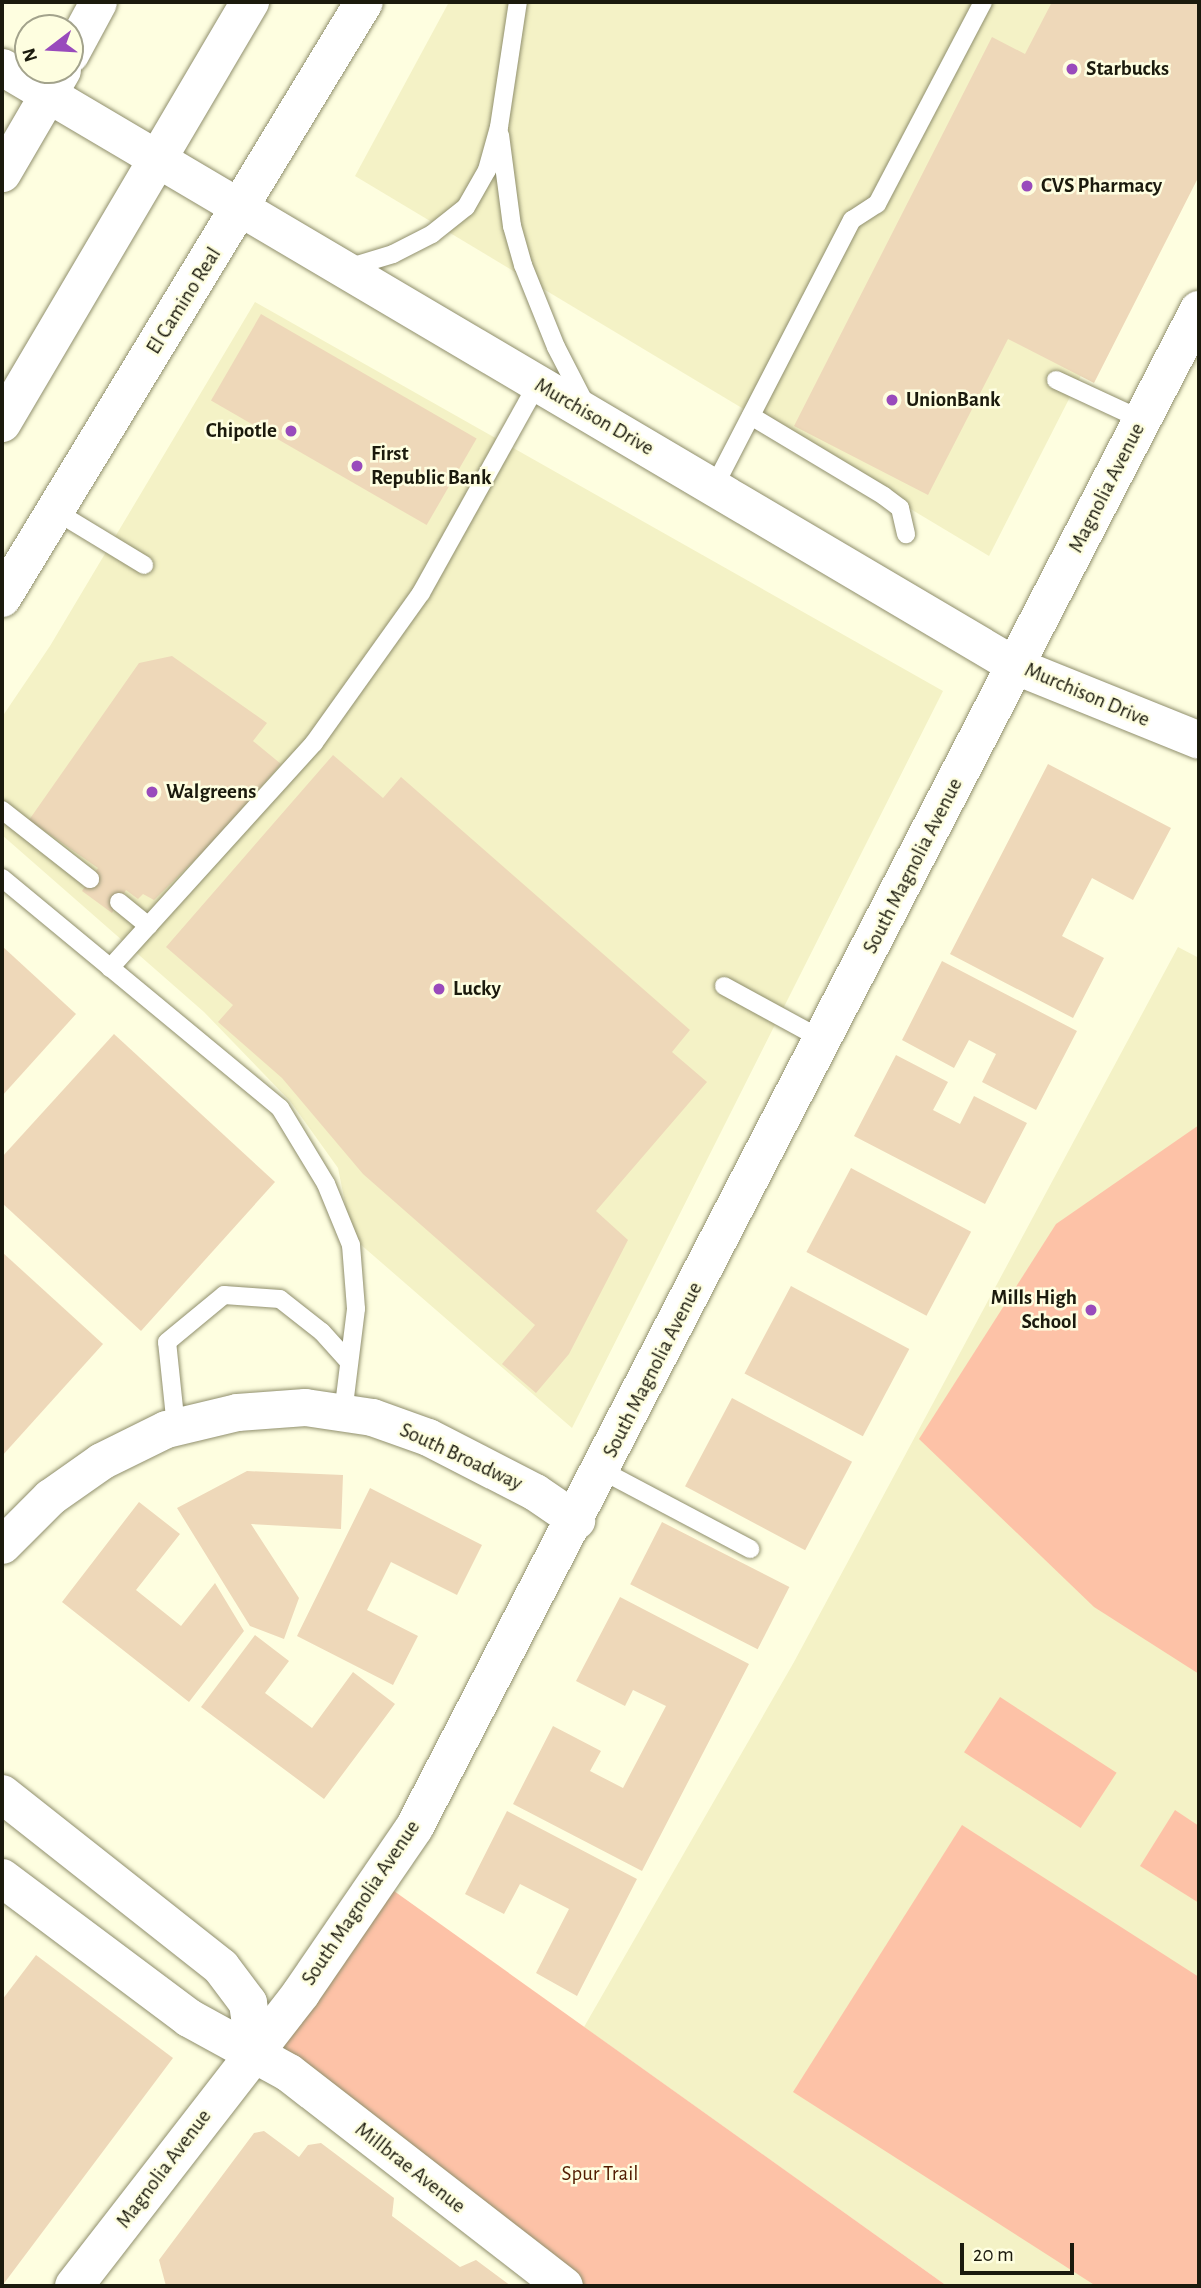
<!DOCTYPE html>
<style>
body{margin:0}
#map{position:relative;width:1201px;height:2288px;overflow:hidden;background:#fefee0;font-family:"Alegreya Sans",sans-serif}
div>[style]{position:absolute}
.built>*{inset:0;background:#f4f2c6}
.green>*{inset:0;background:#fdc2a7;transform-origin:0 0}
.building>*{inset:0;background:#eed8b9;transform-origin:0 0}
.roads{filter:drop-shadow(0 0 2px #908f6d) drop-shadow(0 0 2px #908f6d)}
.lane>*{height:18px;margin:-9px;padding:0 9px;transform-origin:9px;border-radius:9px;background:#fff}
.street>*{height:37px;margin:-18.5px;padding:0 18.5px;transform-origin:18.5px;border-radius:18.5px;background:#fff}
.secondary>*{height:38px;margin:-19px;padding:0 19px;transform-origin:19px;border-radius:19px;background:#fff}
.primary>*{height:38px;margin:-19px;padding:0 19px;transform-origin:19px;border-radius:19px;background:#fff}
.dots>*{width:19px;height:19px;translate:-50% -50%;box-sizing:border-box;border:4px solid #fefee0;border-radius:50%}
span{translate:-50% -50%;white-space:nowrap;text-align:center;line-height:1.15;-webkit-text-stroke:5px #fefee0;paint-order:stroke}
.poi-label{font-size:21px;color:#1b1a0d;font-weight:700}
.left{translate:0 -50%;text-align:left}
.right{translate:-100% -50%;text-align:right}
.street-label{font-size:21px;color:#1b1a0d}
.park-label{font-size:21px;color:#521c00}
.frame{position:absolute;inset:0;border:4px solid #1b1a0d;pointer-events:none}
.north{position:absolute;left:14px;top:14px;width:70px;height:70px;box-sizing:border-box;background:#fefee0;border:2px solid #a3a38c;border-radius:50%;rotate:253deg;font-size:19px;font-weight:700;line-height:28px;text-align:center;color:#1b1a0d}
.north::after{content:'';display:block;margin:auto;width:24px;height:32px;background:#994bbc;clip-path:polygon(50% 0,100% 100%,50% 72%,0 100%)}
.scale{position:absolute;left:960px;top:2243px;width:114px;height:32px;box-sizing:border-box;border:4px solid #1b1a0d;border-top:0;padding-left:9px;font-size:21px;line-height:24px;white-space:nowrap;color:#1b1a0d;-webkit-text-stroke:5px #fefee0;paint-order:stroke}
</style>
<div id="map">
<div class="built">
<div style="clip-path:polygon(449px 2px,1199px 2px,1199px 144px,989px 556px,355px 176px)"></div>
<div style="clip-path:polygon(255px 302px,943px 691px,572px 1428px,352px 1237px,338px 1168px,290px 1101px,204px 1012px,2px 835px,2px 717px,50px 646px)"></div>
<div style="clip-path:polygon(1178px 947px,1199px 958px,1199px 2286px,947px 2286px,584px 2027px,794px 1662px)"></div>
</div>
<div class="green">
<div style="clip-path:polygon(1199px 1125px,1199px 1674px,1094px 1607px,919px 1439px,1056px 1224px)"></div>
<div style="left:1000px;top:1697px;width:139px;height:66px;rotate:33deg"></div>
<div style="clip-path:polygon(1175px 1810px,1199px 1826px,1199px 1903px,1140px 1866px)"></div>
<div style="clip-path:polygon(962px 1825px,1199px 1977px,1199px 2286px,1096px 2286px,793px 2092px)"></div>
<div style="clip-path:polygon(380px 1881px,947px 2286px,565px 2286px,255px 2052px)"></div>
</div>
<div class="building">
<div style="clip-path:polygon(1052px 2px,1199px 2px,1199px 176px,1094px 383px,1008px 339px,928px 495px,794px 426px,992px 37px,1025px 54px)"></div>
<div style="left:261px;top:314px;width:249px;height:100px;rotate:30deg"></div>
<div style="clip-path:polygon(172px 656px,267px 723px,253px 741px,281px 764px,213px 842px,154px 900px,143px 894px,138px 899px,126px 890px,112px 913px,82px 891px,98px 868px,29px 820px,139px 663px)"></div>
<div style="clip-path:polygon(333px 755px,383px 798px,401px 777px,690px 1030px,672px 1052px,707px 1082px,596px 1211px,628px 1240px,569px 1354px,536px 1393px,502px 1364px,535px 1325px,363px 1174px,282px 1078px,218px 1022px,233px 1005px,166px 947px)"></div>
<div style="clip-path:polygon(1048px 764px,1171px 828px,1133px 900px,1092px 878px,1062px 936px,1104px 958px,1073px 1018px,950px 954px)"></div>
<div style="clip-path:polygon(2px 946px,76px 1014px,2px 1096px)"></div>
<div style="clip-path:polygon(942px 961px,1077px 1031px,1036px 1110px,982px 1082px,996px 1054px,969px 1040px,954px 1068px,902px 1040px)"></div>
<div style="clip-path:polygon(114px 1034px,275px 1182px,141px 1331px,2px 1203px,2px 1157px)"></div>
<div style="clip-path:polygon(896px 1055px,948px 1082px,933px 1110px,960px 1124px,974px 1096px,1027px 1123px,985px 1204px,854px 1136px)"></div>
<div style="left:851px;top:1168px;width:136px;height:95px;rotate:28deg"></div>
<div style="clip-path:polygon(2px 1252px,103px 1344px,2px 1456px)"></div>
<div style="left:791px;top:1286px;width:134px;height:99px;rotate:28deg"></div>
<div style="left:732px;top:1398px;width:136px;height:100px;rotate:28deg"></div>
<div style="clip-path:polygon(247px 1471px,343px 1475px,341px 1529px,251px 1524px,299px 1598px,284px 1639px,250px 1626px,177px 1508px)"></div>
<div style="clip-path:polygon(370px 1488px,482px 1545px,457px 1595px,391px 1562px,367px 1610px,418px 1636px,393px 1685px,297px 1636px)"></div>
<div style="clip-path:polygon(139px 1502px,180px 1534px,136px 1590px,181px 1626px,215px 1583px,244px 1631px,189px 1702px,62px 1602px)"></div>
<div style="left:662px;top:1522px;width:143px;height:70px;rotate:27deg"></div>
<div style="clip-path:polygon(620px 1597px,749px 1664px,642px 1871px,513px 1804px,553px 1726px,601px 1751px,590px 1771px,623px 1788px,666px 1706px,633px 1690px,625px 1706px,576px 1681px)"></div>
<div style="clip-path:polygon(255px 1635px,289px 1661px,265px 1693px,312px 1728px,353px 1672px,395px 1704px,324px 1799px,201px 1707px)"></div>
<div style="clip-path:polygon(507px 1811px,637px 1879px,577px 1996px,536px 1973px,569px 1909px,520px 1884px,504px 1914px,465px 1894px)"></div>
<div style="clip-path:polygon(36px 1955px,173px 2058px,2px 2286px,2px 2000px)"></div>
<div style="clip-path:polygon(264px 2131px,299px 2157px,308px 2145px,321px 2143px,394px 2198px,392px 2216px,460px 2267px,476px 2260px,511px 2286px,166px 2286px,159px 2260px,254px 2133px)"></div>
</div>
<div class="roads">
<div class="lane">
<div style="left:500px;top:135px;width:92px;rotate:82.5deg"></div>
<div style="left:512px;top:226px;width:41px;rotate:74.2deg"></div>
<div style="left:523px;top:265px;width:88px;rotate:68.1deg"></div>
<div style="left:556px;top:347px;width:65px;rotate:62.7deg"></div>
<div style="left:347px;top:268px;width:48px;rotate:-16.9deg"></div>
<div style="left:393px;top:254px;width:44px;rotate:-27.1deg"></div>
<div style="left:432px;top:234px;width:43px;rotate:-38.5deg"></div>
<div style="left:466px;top:207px;width:43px;rotate:-60.4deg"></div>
<div style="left:487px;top:170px;width:45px;rotate:-74.4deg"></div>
<div style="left:499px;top:127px;width:126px;rotate:-81.4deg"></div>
<div style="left:1056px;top:380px;width:95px;rotate:24.9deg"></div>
<div style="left:751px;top:416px;width:155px;rotate:31deg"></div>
<div style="left:884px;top:496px;width:20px;rotate:37deg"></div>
<div style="left:900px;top:508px;width:27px;rotate:77deg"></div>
<div style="left:714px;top:487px;width:301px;rotate:-62.7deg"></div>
<div style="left:852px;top:220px;width:30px;rotate:-33deg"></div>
<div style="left:877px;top:204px;width:228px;rotate:-62.3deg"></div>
<div style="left:57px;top:512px;width:102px;rotate:31.3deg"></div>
<div style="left:2px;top:810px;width:112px;rotate:38.1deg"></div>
<div style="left:2px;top:878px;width:361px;rotate:39.6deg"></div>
<div style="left:280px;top:1108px;width:89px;rotate:58.8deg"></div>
<div style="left:326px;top:1184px;width:66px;rotate:67.7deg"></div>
<div style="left:351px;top:1245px;width:64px;rotate:85.5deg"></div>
<div style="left:356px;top:1309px;width:105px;rotate:97.1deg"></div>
<div style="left:119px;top:902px;width:38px;rotate:39deg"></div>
<div style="left:110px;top:968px;width:304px;rotate:-47.8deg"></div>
<div style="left:314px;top:743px;width:184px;rotate:-54.5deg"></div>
<div style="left:421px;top:593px;width:240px;rotate:-60.9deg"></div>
<div style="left:724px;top:986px;width:113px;rotate:28.6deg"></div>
<div style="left:176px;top:1427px;width:85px;rotate:-96deg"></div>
<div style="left:167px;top:1342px;width:74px;rotate:-39.5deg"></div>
<div style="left:224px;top:1295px;width:56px;rotate:4.1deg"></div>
<div style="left:280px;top:1299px;width:53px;rotate:38.2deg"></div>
<div style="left:322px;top:1332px;width:40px;rotate:48deg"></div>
<div style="left:601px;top:1470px;width:169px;rotate:27.9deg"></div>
</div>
<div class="street">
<div style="left:70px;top:54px;width:59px;rotate:-61.7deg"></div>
<div style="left:2px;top:67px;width:1178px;rotate:30.57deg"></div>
<div style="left:1016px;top:666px;width:197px;rotate:22deg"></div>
<div style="left:2px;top:173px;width:119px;rotate:-59.8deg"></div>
<div style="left:2px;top:1545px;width:68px;rotate:-45deg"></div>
<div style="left:50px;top:1497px;width:62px;rotate:-35.2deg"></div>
<div style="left:101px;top:1461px;width:72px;rotate:-26.2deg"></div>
<div style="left:166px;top:1429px;width:73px;rotate:-13.5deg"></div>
<div style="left:237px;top:1412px;width:68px;rotate:-4.2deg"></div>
<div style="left:305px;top:1407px;width:68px;rotate:8.5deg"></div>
<div style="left:372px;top:1417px;width:59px;rotate:19.7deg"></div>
<div style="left:428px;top:1437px;width:120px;rotate:27.2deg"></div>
<div style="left:535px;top:1492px;width:50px;rotate:34.3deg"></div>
</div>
<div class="secondary">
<div style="left:2px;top:1794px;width:279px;rotate:38.3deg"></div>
<div style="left:221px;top:1967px;width:45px;rotate:53.1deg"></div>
<div style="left:248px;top:2003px;width:49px;rotate:81.9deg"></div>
<div style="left:2px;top:1878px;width:234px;rotate:36.8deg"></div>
<div style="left:189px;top:2018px;width:114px;rotate:28.8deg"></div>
<div style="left:289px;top:2073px;width:348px;rotate:37.8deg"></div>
<div style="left:74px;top:2286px;width:371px;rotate:-52.2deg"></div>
<div style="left:301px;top:1993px;width:200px;rotate:-55.6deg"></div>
<div style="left:414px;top:1828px;width:1709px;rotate:-62.66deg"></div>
</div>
<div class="primary">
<div style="left:2px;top:423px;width:489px;rotate:-59.5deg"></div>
<div style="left:2px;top:598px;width:697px;rotate:-58.73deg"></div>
</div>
</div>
<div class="dots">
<div style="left:1072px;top:69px;background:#994bbc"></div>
<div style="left:1027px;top:186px;background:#994bbc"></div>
<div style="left:892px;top:400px;background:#994bbc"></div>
<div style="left:291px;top:431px;background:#994bbc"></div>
<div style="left:357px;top:466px;background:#994bbc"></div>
<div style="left:152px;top:792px;background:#994bbc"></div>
<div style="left:439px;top:989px;background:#994bbc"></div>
<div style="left:1091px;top:1310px;background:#994bbc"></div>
</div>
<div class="poi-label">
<span class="left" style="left:1086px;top:69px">Starbucks</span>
<span class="left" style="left:1041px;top:186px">CVS Pharmacy</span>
<span class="left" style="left:906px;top:400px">UnionBank</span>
<span class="right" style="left:277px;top:431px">Chipotle</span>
<span class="left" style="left:371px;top:466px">First<br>Republic Bank</span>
<span class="left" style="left:166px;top:792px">Walgreens</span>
<span class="left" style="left:453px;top:989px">Lucky</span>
<span class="right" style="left:1077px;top:1310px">Mills High<br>School</span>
</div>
<div class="street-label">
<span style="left:184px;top:301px;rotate:-58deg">El Camino Real</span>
<span style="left:594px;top:417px;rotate:30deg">Murchison Drive</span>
<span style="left:1107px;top:488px;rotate:-63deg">Magnolia Avenue</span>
<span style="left:1087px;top:695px;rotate:23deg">Murchison Drive</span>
<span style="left:913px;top:866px;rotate:-63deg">South Magnolia Avenue</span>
<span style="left:653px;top:1370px;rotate:-63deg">South Magnolia Avenue</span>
<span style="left:461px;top:1457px;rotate:25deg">South Broadway</span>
<span style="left:361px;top:1903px;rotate:-56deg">South Magnolia Avenue</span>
<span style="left:410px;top:2168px;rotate:38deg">Millbrae Avenue</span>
<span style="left:164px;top:2169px;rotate:-53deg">Magnolia Avenue</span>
</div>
<div class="park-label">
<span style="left:600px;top:2174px">Spur Trail</span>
</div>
<div class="frame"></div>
<div class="north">N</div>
<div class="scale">20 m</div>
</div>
